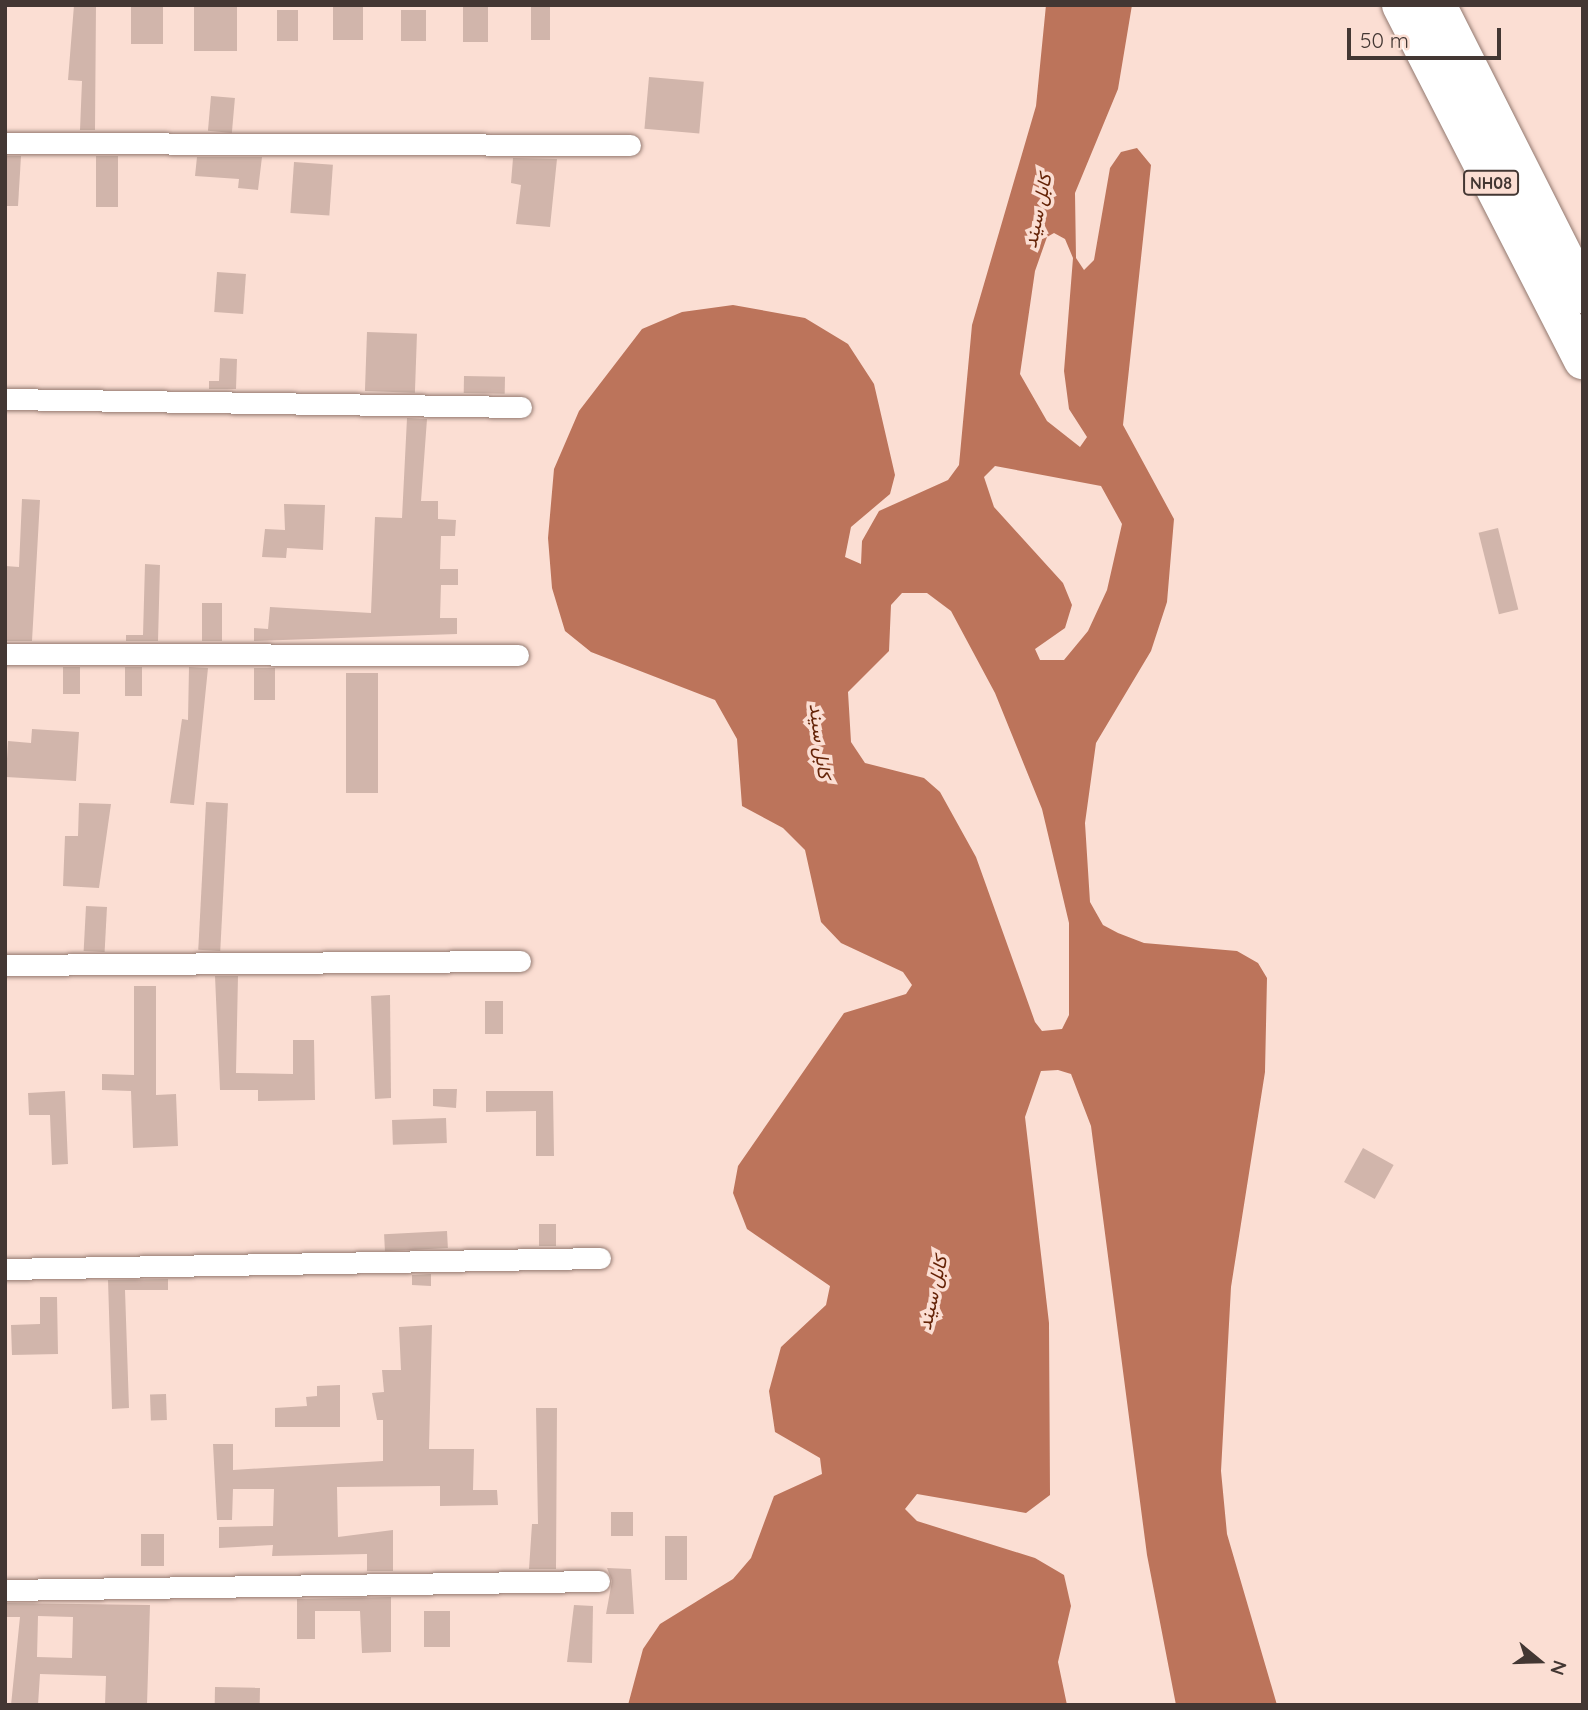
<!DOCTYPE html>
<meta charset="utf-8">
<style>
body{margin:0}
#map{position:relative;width:1588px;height:1710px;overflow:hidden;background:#fbded3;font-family:Quicksand,Vazirmatn,sans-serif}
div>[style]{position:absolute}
.water>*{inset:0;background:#bc745b}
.building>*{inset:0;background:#d1b5ab;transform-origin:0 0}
.roads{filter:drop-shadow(0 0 2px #937970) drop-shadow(0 0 2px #937970)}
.street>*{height:21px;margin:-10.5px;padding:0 10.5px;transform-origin:10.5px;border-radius:10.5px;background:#fff}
.highway>*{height:38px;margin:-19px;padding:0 19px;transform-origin:19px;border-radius:19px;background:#fff}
span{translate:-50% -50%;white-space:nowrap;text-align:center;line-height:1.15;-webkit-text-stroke:7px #fbded3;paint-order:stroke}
.shield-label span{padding:2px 5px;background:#fbded3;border:2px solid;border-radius:5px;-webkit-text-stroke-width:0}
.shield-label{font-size:16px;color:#433733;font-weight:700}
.water-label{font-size:19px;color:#652307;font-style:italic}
.frame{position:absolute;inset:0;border:7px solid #433733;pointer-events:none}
.north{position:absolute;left:1504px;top:1626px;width:70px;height:70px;-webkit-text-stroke:5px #fbded3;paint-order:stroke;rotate:109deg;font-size:19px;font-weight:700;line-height:28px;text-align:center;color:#433733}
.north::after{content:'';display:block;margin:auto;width:24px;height:32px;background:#433733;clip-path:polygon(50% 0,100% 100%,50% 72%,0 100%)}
.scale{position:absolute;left:1347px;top:28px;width:154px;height:32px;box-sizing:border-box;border:4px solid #433733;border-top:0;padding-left:9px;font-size:21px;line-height:24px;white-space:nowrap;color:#433733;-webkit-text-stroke:5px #fbded3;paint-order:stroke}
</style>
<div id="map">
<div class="water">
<div style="clip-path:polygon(evenodd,1046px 5px,1132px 5px,1118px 89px,1075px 193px,1076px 258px,1084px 270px,1094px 260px,1110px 168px,1121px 152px,1137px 148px,1151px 165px,1123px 425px,1174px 519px,1167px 602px,1151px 651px,1096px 743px,1085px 823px,1090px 902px,1103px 925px,1118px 933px,1144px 943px,1237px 951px,1258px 963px,1267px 978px,1265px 1072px,1231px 1287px,1221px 1471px,1227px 1534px,1277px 1705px,1176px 1705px,1147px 1555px,1091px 1126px,1071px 1074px,1058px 1070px,1041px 1071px,1025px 1117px,1049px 1323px,1050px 1495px,1026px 1513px,917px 1494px,905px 1509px,917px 1521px,1035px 1558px,1064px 1575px,1071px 1606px,1058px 1662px,1067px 1705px,628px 1705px,643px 1649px,660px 1624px,733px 1579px,751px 1558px,774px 1496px,822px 1474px,820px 1458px,775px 1432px,769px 1391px,781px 1347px,826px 1305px,830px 1286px,747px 1229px,733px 1193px,738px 1166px,844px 1013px,906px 994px,912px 985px,903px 972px,841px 943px,821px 922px,805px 850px,783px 828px,742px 806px,737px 739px,715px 700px,591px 652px,565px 631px,552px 588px,548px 538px,554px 469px,579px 411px,642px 329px,682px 312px,733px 305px,805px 318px,848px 344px,874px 384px,895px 475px,890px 494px,851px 527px,845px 557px,861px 564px,862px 541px,879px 511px,948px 480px,959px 465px,972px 325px,1036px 106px,1046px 5px,1054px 233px,1065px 239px,1073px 258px,1064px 371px,1069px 409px,1087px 437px,1080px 447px,1047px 421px,1020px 374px,1035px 271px,1047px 237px,1054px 233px,1046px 5px,995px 466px,1101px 486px,1122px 524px,1107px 590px,1088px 631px,1064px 660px,1040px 660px,1035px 649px,1065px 628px,1072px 605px,1063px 583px,994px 507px,984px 477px,995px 466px,1046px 5px,902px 593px,927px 593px,951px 611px,995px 693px,1042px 809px,1069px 923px,1069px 1015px,1062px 1029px,1042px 1031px,1035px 1022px,976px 857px,940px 792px,924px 778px,865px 763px,851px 742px,848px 692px,889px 651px,891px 605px,902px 593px)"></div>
</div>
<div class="building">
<div style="clip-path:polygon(74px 5px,96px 5px,95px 130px,80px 130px,82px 81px,68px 80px)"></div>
<div style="left:131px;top:5px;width:32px;height:39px"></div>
<div style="left:194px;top:5px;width:43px;height:46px"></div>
<div style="left:333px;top:5px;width:30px;height:35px"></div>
<div style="left:463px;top:5px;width:25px;height:37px"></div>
<div style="left:531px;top:5px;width:19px;height:35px"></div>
<div style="left:277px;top:10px;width:21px;height:31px"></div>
<div style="left:401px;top:10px;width:25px;height:31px"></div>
<div style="left:649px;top:77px;width:55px;height:52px;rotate:5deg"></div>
<div style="left:211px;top:96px;width:24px;height:35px;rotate:5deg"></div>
<div style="clip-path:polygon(5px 156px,21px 156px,18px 206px,5px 206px)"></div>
<div style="left:96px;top:156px;width:22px;height:51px"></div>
<div style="clip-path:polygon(197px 157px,262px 157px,258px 190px,238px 188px,239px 179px,195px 176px)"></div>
<div style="clip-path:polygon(513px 158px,557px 159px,550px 227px,516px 224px,521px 185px,511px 183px)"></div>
<div style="left:294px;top:162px;width:39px;height:51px;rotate:4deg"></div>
<div style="left:217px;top:272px;width:29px;height:40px;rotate:4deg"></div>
<div style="left:367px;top:332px;width:50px;height:59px;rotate:2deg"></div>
<div style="clip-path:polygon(220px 358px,237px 359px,236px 389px,209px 389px,209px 381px,219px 381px)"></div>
<div style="left:464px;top:376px;width:41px;height:17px;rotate:1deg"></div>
<div style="clip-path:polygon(407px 418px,427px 419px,421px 501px,438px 501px,438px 519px,456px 520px,455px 536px,441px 536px,440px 569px,458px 569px,458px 585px,441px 585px,440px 618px,457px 618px,457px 634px,254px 641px,254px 628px,268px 629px,270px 607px,371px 613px,375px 517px,402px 518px)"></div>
<div style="clip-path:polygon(22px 499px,40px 500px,32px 641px,5px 641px,5px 566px,19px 567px)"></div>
<div style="clip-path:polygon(284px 504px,325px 505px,323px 550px,287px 548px,286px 558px,262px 557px,265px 529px,285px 530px)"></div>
<div style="left:1498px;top:528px;width:84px;height:20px;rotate:76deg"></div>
<div style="clip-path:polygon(145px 564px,160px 565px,158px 641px,126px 641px,126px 635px,143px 635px)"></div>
<div style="left:202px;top:603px;width:20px;height:38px"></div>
<div style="left:63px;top:667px;width:17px;height:27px"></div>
<div style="left:125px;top:667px;width:17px;height:29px"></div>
<div style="clip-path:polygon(189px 667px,208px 668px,194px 805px,170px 803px,182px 719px,188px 720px)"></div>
<div style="left:254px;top:668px;width:21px;height:32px"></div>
<div style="left:346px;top:673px;width:32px;height:120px"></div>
<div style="clip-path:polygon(32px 729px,79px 732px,76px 781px,6px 777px,8px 741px,31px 743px)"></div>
<div style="left:206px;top:802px;width:22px;height:148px;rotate:3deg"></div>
<div style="clip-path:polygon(79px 803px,111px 804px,99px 888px,63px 886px,65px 836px,78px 836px)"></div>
<div style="left:86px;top:906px;width:21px;height:45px;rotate:3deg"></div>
<div style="clip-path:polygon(215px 976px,238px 976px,236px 1073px,293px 1074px,293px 1040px,314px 1040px,315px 1100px,258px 1101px,258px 1090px,220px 1090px)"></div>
<div style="clip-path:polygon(134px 986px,156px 986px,156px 1095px,176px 1094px,178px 1146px,133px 1148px,131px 1091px,102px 1090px,102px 1074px,134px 1075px)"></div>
<div style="clip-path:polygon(390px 995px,391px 1098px,375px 1099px,371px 996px)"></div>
<div style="left:485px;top:1001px;width:18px;height:33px"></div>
<div style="clip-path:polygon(433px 1089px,457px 1089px,456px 1108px,433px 1106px)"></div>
<div style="clip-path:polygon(65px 1091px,68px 1164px,52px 1165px,50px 1115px,29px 1115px,28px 1093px)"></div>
<div style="clip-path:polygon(486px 1091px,553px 1091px,554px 1156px,536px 1156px,536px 1111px,486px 1112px)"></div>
<div style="left:446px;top:1118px;width:25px;height:54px;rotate:88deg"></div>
<div style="left:1363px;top:1148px;width:35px;height:39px;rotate:29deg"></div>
<div style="left:539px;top:1224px;width:17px;height:22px"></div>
<div style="left:447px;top:1231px;width:17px;height:63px;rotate:87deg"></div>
<div style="clip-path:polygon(431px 1274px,431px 1286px,412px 1285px,412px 1275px)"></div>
<div style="clip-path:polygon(168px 1279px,168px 1290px,125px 1290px,129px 1408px,112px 1409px,108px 1280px)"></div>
<div style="clip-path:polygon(40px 1297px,57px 1297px,58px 1354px,12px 1355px,11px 1325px,40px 1324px)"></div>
<div style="clip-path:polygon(432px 1325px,429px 1449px,474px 1449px,473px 1490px,497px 1490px,498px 1505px,440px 1506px,440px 1486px,337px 1487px,338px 1537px,393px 1530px,393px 1571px,367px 1571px,367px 1554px,272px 1556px,273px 1545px,219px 1548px,219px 1527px,273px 1526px,274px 1489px,233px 1489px,232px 1520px,217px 1520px,213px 1444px,233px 1444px,233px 1470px,383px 1461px,383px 1420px,377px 1420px,372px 1393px,384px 1392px,382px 1370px,401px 1370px,399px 1327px)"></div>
<div style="clip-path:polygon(340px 1385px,340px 1427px,275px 1427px,275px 1408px,307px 1406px,306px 1397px,317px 1396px,317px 1386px)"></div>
<div style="left:166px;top:1394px;width:26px;height:16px;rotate:88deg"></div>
<div style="clip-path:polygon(536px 1408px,557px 1408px,556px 1569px,529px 1569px,532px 1524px,538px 1524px)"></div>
<div style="left:611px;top:1512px;width:22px;height:24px"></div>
<div style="left:141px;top:1534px;width:23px;height:32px"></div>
<div style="left:665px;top:1536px;width:22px;height:44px"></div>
<div style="clip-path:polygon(607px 1568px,631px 1569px,634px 1614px,606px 1614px,612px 1581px)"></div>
<div style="clip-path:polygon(391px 1597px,391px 1652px,362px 1653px,360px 1611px,315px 1611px,315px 1639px,297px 1639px,297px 1599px)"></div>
<div style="clip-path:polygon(evenodd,5px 1603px,150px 1605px,147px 1705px,105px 1705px,106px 1676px,40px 1674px,38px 1705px,11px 1705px,20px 1617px,5px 1617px,5px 1603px,38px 1616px,73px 1617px,72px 1658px,37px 1657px,38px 1616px)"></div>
<div style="clip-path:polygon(574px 1605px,593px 1606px,592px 1663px,567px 1662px)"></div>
<div style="left:424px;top:1611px;width:26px;height:36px"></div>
<div style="left:215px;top:1687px;width:45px;height:18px;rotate:1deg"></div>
</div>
<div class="roads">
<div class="street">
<div style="left:5px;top:143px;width:625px;rotate:0.18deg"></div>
<div style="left:5px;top:399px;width:516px;rotate:0.89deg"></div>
<div style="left:5px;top:654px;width:513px;rotate:0.11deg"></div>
<div style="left:5px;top:965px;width:515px;rotate:-0.45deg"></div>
<div style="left:5px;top:1269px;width:595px;rotate:-1.06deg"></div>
<div style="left:5px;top:1590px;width:594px;rotate:-0.87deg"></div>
</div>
<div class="highway">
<div style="left:1401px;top:5px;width:399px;rotate:62.9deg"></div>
<div style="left:1437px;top:5px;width:324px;rotate:63.2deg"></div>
</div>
</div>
<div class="shield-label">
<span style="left:1491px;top:183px">NH08</span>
</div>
<div class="water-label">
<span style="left:1038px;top:211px;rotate:-78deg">کابل سيند</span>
<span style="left:820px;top:741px;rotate:83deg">کابل سيند</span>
<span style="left:933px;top:1293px;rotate:-77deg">کابل سيند</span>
</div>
<div class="frame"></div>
<div class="north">N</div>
<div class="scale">50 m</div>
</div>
